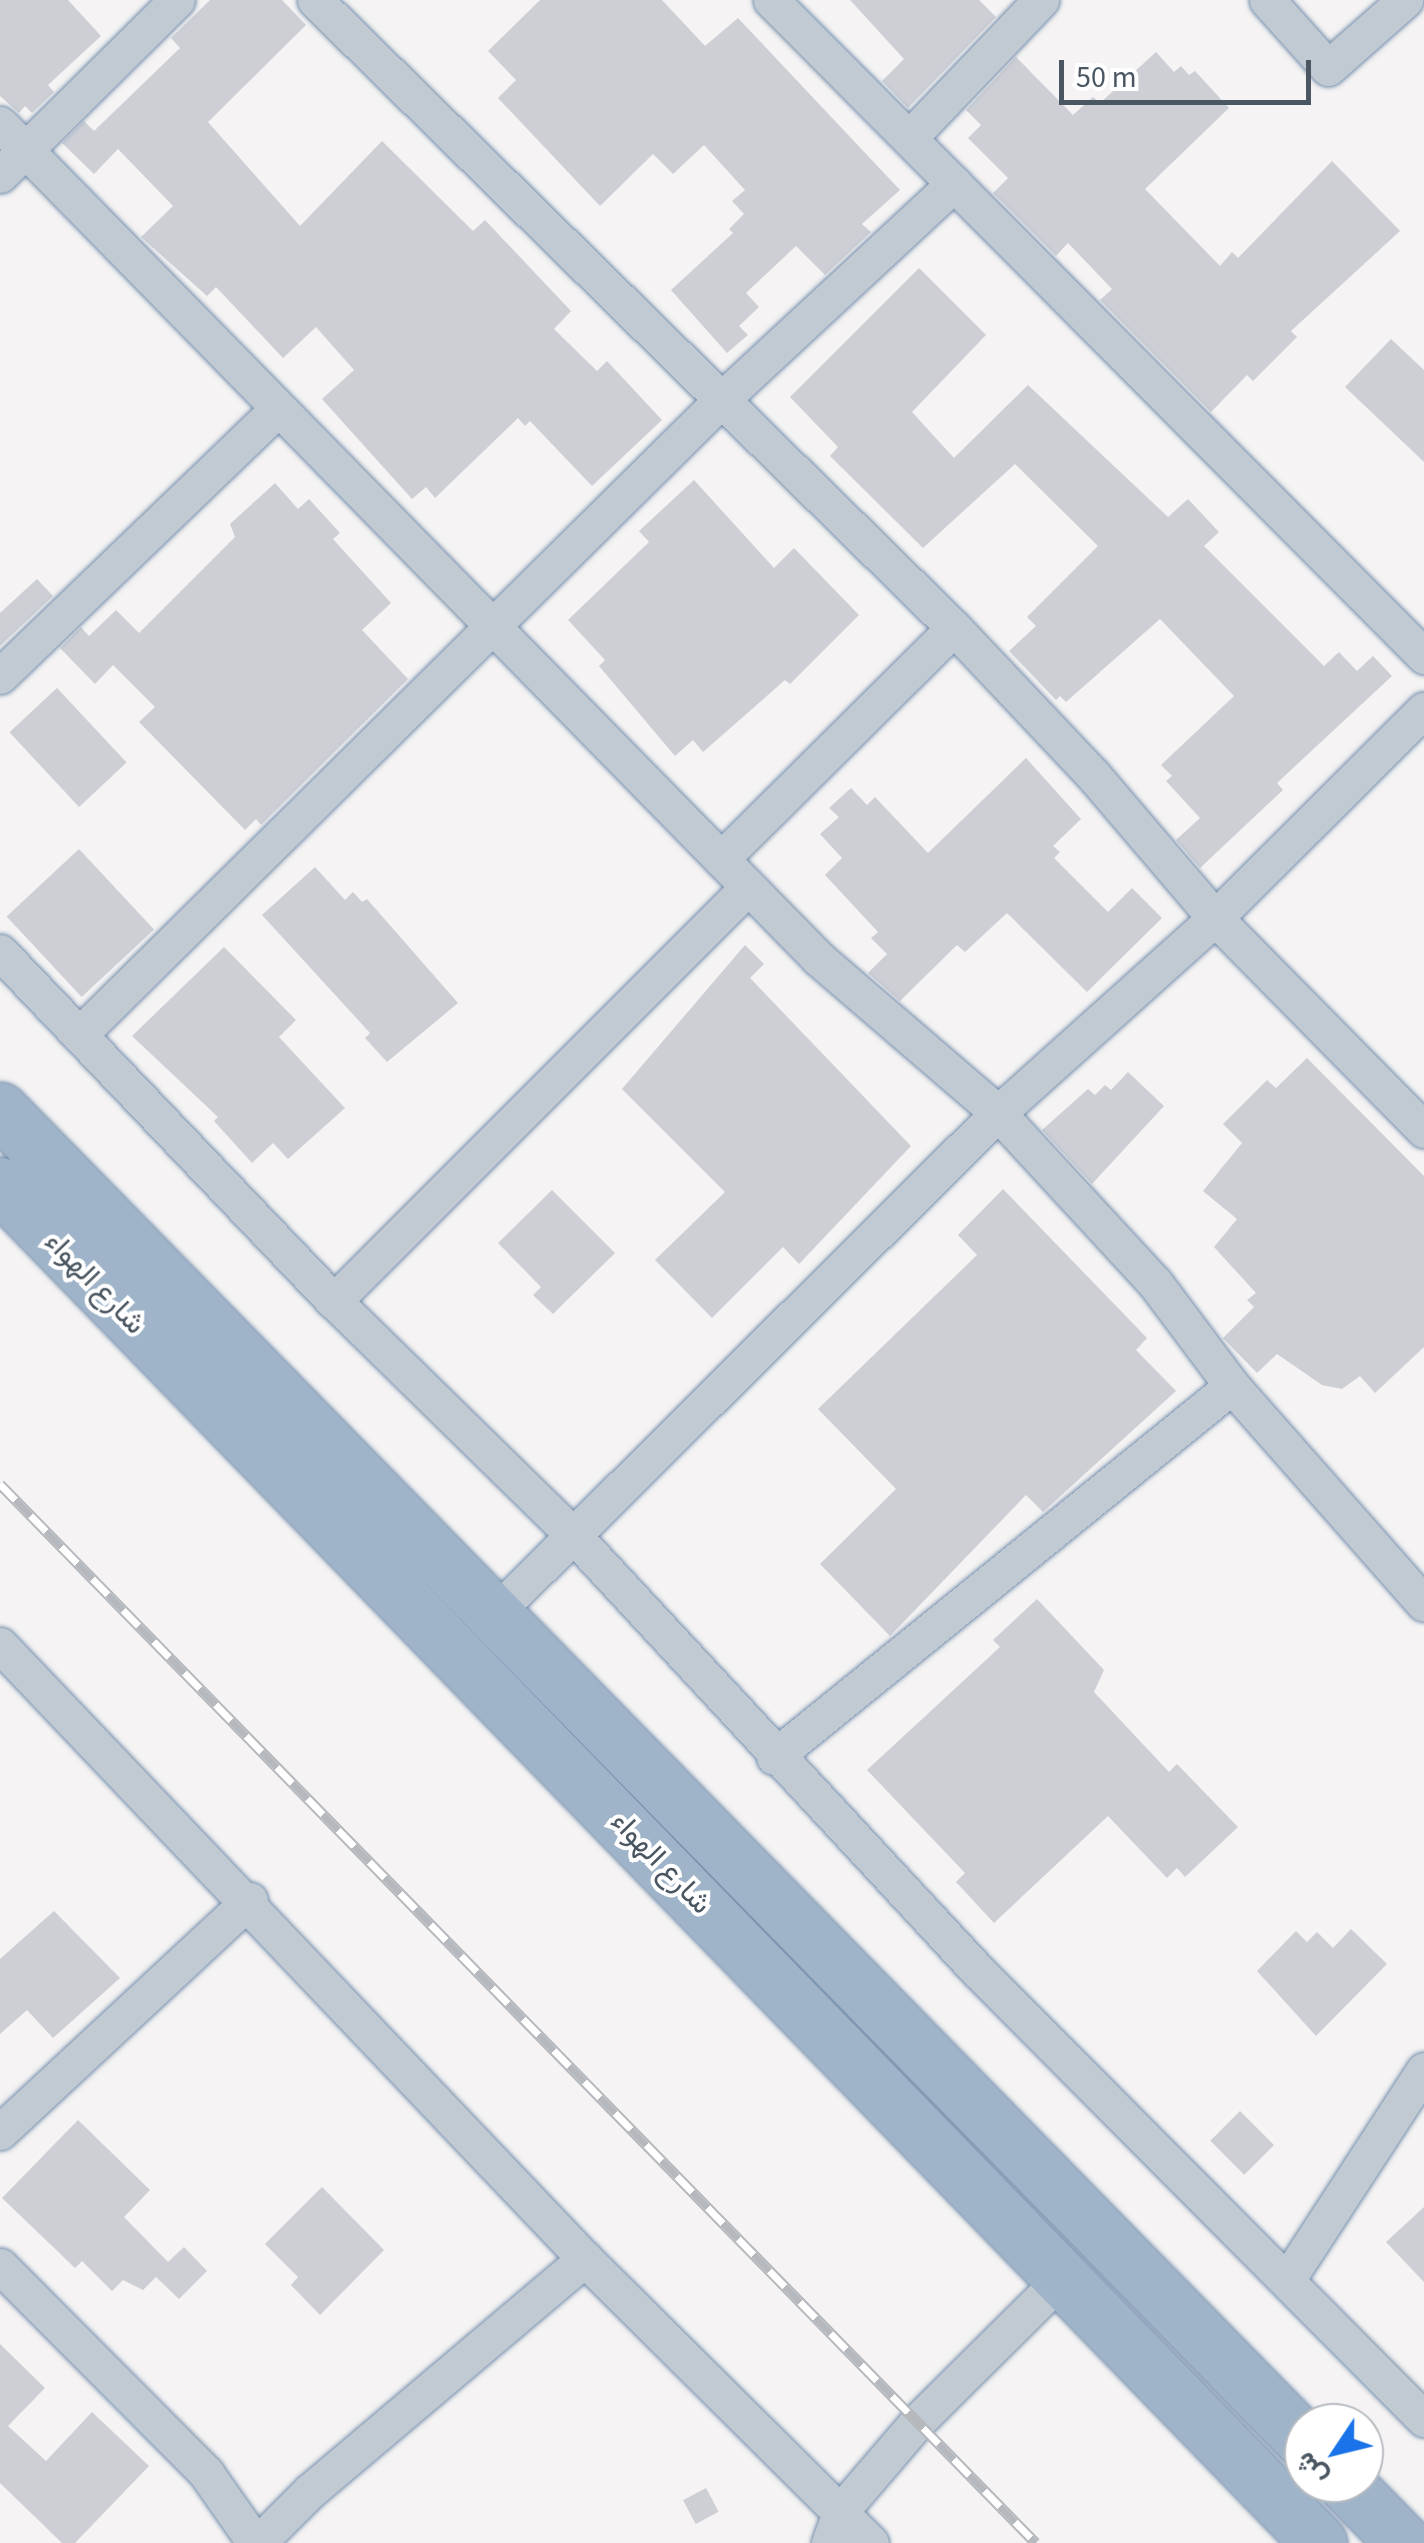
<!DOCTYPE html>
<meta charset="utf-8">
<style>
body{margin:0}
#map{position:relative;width:1424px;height:2543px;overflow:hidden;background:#f5f3f3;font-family:"Source Sans 3",Vazirmatn,sans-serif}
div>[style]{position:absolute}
.building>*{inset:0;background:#cdcfd5;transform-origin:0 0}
.roads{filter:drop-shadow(0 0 2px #7690ad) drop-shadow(0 0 2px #7690ad)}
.minor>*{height:35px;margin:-17.5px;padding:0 17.5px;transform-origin:17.5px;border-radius:17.5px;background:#c1cad2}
.trunk>*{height:55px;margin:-27.5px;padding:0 27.5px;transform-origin:27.5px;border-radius:27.5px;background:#9fb4c9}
.rail>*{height:11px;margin-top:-5.5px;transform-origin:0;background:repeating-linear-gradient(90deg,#fff 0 22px,#b5b8bd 0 44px);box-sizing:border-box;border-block:2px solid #b5b8bd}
span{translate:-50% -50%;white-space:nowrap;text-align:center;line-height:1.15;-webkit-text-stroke:8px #fff;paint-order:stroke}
.street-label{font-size:30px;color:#4a5661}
.north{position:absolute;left:1284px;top:2403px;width:100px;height:100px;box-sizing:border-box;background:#fff;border:2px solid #b7bbc0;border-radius:50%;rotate:235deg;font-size:28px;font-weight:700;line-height:40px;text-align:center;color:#4a5661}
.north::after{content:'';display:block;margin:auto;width:35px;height:45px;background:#1a73e8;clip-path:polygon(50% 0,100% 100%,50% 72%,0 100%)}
.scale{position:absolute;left:1059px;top:60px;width:252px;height:45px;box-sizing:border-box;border:5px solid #4a5661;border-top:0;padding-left:12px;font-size:30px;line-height:35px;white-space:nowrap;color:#4a5661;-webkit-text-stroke:8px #fff;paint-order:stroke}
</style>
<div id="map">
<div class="building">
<div style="clip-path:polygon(0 0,68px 0,101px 36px,48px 85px,54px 92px,32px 113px,25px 106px,19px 113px,0 96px)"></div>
<div style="clip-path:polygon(210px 0,282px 0,306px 25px,208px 122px,300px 226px,382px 141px,473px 231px,485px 220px,571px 311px,554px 329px,597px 371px,607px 361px,662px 420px,592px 486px,530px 421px,525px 426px,518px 418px,435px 498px,426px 487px,412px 499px,322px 399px,354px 370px,316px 327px,283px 358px,216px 287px,207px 296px,141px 237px,173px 206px,118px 149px,94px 174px,62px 143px,84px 121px,94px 131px,180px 48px,171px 38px)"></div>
<div style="clip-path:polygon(540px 0,662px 0,705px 46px,738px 18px,900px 190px,862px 224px,871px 232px,825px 275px,796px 246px,746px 293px,759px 307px,739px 326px,748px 335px,727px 353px,671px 290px,733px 233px,729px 229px,744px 214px,732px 201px,745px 190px,704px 145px,673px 174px,653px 154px,600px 206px,498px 98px,516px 80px,488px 51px)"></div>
<div style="clip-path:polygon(850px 0,979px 0,996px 17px,908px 108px,882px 81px,904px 59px)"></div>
<div style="clip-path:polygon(1156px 52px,1174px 72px,1181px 66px,1189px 75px,1195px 71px,1229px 108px,1145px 189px,1220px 266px,1232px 252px,1238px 258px,1332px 161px,1400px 231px,1291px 331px,1297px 337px,1253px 381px,1247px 375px,1211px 412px,1100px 300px,1112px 289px,1068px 243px,1056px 256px,993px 193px,1008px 178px,968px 138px,981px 125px,966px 110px,1016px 57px,1073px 115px,1093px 97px,1100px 103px)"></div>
<div style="clip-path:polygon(919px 268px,986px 335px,912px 412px,954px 458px,1028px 385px,1168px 517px,1188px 499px,1219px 532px,1204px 546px,1324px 666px,1339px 652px,1357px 671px,1373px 656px,1392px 676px,1277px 783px,1283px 790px,1200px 868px,1176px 840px,1200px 818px,1166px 781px,1172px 776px,1161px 765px,1234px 696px,1160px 619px,1066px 702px,1060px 696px,1056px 700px,1009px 651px,1036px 626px,1027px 617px,1098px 546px,1015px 464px,923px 548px,830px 456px,838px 447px,790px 397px)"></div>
<div style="clip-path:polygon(1391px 339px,1424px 370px,1424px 462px,1345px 387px)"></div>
<div style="clip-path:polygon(694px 480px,774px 568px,794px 548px,859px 615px,790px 684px,785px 680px,703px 752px,693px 740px,675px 756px,599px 666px,605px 660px,568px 620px,649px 542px,639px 531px)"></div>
<div style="clip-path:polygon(275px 483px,298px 509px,309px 499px,340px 533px,333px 539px,391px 603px,362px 630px,408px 679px,261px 825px,256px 819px,245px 830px,139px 722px,155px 707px,113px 665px,95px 684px,60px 648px,81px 627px,89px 636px,116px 610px,139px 633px,235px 537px,230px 524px)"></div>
<div style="clip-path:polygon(37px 579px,53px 596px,0 646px,0 613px)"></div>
<div style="left:57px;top:688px;width:102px;height:65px;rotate:47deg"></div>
<div style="clip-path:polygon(1026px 758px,1081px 819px,1053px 846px,1060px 852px,1054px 858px,1108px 912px,1132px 888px,1162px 918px,1087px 992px,1007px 913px,965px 952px,957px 945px,900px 1001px,868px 973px,887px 954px,871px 938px,878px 932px,825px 875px,842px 858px,820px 834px,839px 817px,829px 808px,851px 788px,867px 805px,875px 797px,928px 853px)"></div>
<div style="left:79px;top:849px;width:110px;height:99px;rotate:47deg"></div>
<div style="clip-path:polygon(315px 867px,345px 900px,353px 892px,362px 902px,367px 899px,458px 1003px,387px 1062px,365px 1038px,370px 1033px,262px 915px)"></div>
<div style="clip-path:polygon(745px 945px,764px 964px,750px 978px,911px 1146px,799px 1264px,783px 1247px,712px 1318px,655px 1260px,725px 1192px,622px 1089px)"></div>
<div style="clip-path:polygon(224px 947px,296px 1020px,279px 1037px,345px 1108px,288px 1159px,273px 1143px,252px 1163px,214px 1121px,218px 1117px,132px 1036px)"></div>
<div style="clip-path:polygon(1307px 1058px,1424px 1176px,1424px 1347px,1375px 1393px,1360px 1376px,1342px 1389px,1322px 1385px,1277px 1354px,1257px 1373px,1223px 1338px,1254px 1307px,1247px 1300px,1256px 1293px,1214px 1247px,1237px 1219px,1203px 1191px,1242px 1143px,1223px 1124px,1267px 1080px,1276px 1088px)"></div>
<div style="clip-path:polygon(1128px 1072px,1164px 1106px,1092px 1184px,1042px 1130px,1088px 1089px,1095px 1095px,1105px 1085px,1111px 1090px)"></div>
<div style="clip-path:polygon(1003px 1189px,1147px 1338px,1136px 1350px,1176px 1391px,1043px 1512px,1026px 1495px,890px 1636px,820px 1564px,896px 1489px,818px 1409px,977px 1255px,958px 1235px)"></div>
<div style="clip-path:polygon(552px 1190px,615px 1253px,553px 1314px,533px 1295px,541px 1287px,498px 1243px)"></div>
<div style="clip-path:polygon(1037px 1599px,1104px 1670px,1094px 1692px,1169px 1772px,1177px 1764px,1238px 1827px,1185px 1877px,1177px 1868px,1167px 1878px,1108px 1816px,994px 1923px,956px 1882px,965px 1873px,867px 1770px,1000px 1647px,993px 1640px)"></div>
<div style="clip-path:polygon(54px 1911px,120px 1978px,53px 2038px,27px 2010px,0 2034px,0 1959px)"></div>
<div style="clip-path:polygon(1351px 1929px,1387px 1964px,1316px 2036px,1257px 1971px,1296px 1931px,1307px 1942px,1317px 1932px,1333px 1948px)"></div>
<div style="left:1240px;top:2111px;width:48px;height:42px;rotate:45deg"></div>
<div style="clip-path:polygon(78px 2120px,150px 2190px,124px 2217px,168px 2262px,184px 2247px,207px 2271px,179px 2299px,156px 2277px,143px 2290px,123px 2280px,112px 2291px,82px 2261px,75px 2268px,2px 2198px)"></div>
<div style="clip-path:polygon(322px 2187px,384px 2250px,320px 2315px,291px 2285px,298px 2277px,265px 2244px)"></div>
<div style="clip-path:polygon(1424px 2207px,1424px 2282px,1386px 2242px)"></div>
<div style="clip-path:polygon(0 2344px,45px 2388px,8px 2426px,46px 2461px,92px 2412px,149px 2466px,75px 2543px,62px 2543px,0 2483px)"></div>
<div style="left:706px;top:2488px;width:27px;height:26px;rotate:62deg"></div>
</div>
<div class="roads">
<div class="minor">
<div style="left:315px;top:0;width:896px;rotate:44.5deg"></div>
<div style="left:954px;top:628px;width:202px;rotate:46.6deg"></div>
<div style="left:1093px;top:775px;width:188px;rotate:49.5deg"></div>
<div style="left:1215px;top:918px;width:298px;rotate:45.4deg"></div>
<div style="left:771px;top:0;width:926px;rotate:45.13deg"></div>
<div style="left:1267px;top:0;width:91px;rotate:48.1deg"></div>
<div style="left:1328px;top:68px;width:103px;rotate:-41.4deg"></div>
<div style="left:0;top:124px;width:1170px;rotate:45.55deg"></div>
<div style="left:819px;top:959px;width:236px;rotate:40.7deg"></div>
<div style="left:998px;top:1113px;width:231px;rotate:47.3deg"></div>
<div style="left:1155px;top:1283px;width:129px;rotate:53.2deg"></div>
<div style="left:1232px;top:1386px;width:290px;rotate:48.6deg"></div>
<div style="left:910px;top:137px;width:190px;rotate:-46.3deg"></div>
<div style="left:0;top:175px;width:249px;rotate:-44.7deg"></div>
<div style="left:0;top:676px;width:385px;rotate:-43.9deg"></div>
<div style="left:721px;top:859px;width:328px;rotate:-44.8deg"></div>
<div style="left:0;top:952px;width:483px;rotate:46.3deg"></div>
<div style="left:334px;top:1301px;width:337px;rotate:44.4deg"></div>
<div style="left:575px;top:1537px;width:591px;rotate:47.13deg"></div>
<div style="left:977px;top:1970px;width:634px;rotate:45.13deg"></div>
<div style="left:79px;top:1035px;width:900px;rotate:-44.68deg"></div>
<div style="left:719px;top:402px;width:321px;rotate:-42.9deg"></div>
<div style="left:334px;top:1301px;width:585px;rotate:-45deg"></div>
<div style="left:493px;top:1615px;width:712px;rotate:-44.83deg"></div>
<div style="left:998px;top:1113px;width:292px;rotate:-41.9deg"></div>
<div style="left:1215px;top:918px;width:295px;rotate:-44.9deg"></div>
<div style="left:0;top:1645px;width:848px;rotate:46.39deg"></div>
<div style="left:585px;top:2259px;width:403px;rotate:44.8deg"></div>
<div style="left:774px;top:1757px;width:589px;rotate:-39.01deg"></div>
<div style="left:0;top:2132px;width:341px;rotate:-42.9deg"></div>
<div style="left:0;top:2266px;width:292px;rotate:45.1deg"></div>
<div style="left:206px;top:2473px;width:85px;rotate:55deg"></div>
<div style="left:1289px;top:2277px;width:247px;rotate:-56.9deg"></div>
<div style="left:258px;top:2543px;width:74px;rotate:-45deg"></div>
<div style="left:310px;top:2491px;width:360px;rotate:-40.2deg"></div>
<div style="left:829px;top:2543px;width:33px;rotate:-70deg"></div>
<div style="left:840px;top:2512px;width:120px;rotate:-49.4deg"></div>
<div style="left:918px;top:2421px;width:206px;rotate:-44.8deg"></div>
</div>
<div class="trunk">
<div style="left:0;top:1110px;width:1863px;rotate:45.59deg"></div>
<div style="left:0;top:1185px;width:1893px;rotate:45.83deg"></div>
<div style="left:1345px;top:2483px;width:84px;rotate:45.5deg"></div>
</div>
</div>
<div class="rail">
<div style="left:0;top:1484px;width:1481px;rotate:45.63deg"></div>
</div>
<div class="street-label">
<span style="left:95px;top:1283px;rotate:46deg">شارع الهواء</span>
<span style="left:661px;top:1863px;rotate:46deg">شارع الهواء</span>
</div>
<div class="north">ش</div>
<div class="scale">50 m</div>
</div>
